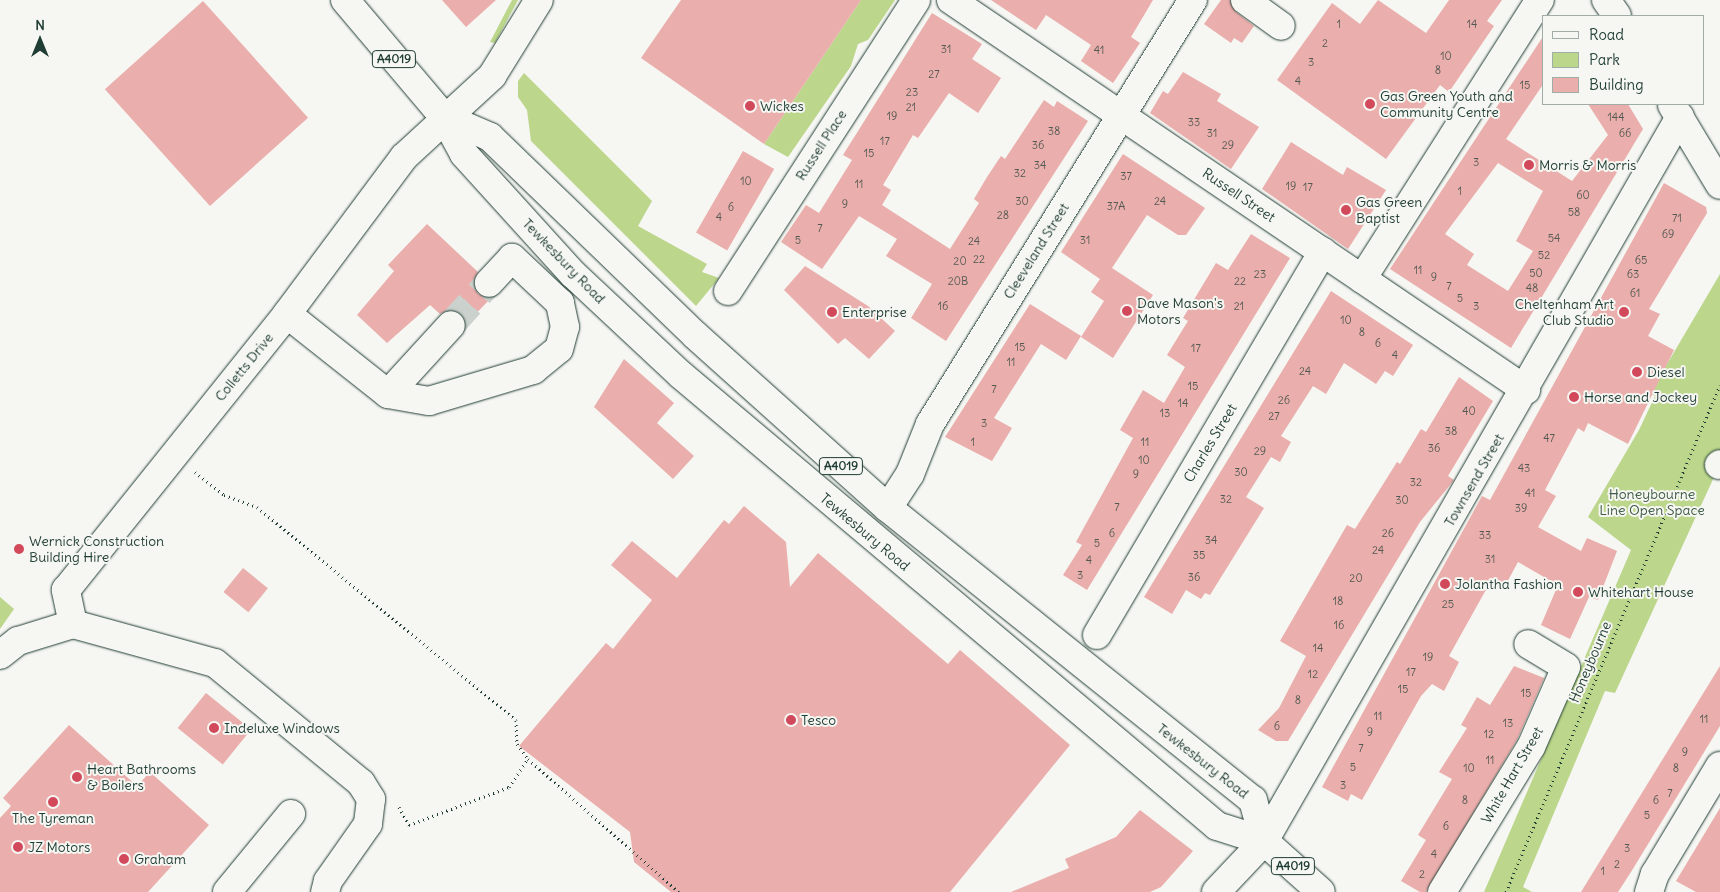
<!DOCTYPE html>
<style>
body{margin:0}
#map{position:relative;width:1720px;height:892px;overflow:hidden;background:#f6f6f2;font-family:Delius,sans-serif}
div>[style]{position:absolute}
.green>*{inset:0;background:#bcd68c}
.building>*{inset:0;background:#eaaeac;transform-origin:0 0}
.minor-tunnel>*{height:28px;margin-top:-14px;transform-origin:0;background:repeating-linear-gradient(90deg,#cbd1cc 0 28px,transparent 0 42px)}
.path>*{height:3px;margin-top:-1.5px;transform-origin:0;background:repeating-linear-gradient(90deg,#1f3d34 0 1px,transparent 0 5px)}
.roads{filter:drop-shadow(0 0 1px #1f3d34) drop-shadow(0 0 1px #1f3d34)}
.minor>*{height:28px;margin:-14px;padding:0 14px;transform-origin:14px;border-radius:14px;background:#f6f6f2}
.major>*{height:28px;margin:-14px;padding:0 14px;transform-origin:14px;border-radius:14px;background:#f6f6f2}
.highway>*{height:28px;margin:-14px;padding:0 14px;transform-origin:14px;border-radius:14px;background:#f6f6f2}
.dots>*{width:14px;height:14px;translate:-50% -50%;box-sizing:border-box;border:2px solid #f6f6f2;border-radius:50%}
span{translate:-50% -50%;white-space:nowrap;text-align:center;line-height:1.15;-webkit-text-stroke:4px #f6f6f2;paint-order:stroke}
.number-label{font-size:11px;color:#525952}
.number-label span{-webkit-text-stroke-width:0}
.shield-label span{padding:1px 4px;background:#f6f6f2;border:1px solid;border-radius:4px;-webkit-text-stroke-width:0}
.shield-label{font-size:12px;color:#1f3d34;font-weight:700}
.poi-label{font-size:14px;color:#1f3d34}
.left{translate:0 -50%;text-align:left}
.right{translate:-100% -50%;text-align:right}
.street-label{font-size:14px;color:#1f3d34}
.park-label{font-size:14px;color:#3e5c46}
.legend{position:absolute;left:1542px;top:15px;width:162px;height:90px;box-sizing:border-box;background:#f6f6f2;border:1px solid #a0aca6;margin:0;padding:6px 9px;list-style:none;font-size:15px;color:#1f3d34}
.legend li{display:flex;align-items:center;gap:10px;height:25px}
.legend b{width:25px;border:1px solid #a0aca6}
.north{position:absolute;left:15px;top:15px;width:50px;height:50px;-webkit-text-stroke:4px #f6f6f2;paint-order:stroke;rotate:0deg;font-size:14px;font-weight:700;line-height:20px;text-align:center;color:#1f3d34}
.north::after{content:'';display:block;margin:auto;width:18px;height:22px;background:#1f3d34;clip-path:polygon(50% 0,100% 100%,50% 72%,0 100%)}
</style>
<div id="map">
<div class="green">
<div style="clip-path:polygon(512px 0,518px 0,495px 43px,490px 42px)"></div>
<div style="clip-path:polygon(861px 0,895px 0,868px 40px,858px 44px,851px 66px,788px 157px,764px 144px)"></div>
<div style="clip-path:polygon(524px 73px,652px 201px,638px 226px,707px 264px,702px 272px,719px 278px,696px 306px,531px 141px,527px 110px,518px 97px,518px 81px)"></div>
<div style="clip-path:polygon(1720px 274px,1720px 464px,1615px 693px,1605px 691px,1523px 887px,1532px 892px,1484px 892px,1631px 550px,1588px 517px,1639px 430px,1655px 396px,1650px 393px)"></div>
<div style="clip-path:polygon(0 597px,14px 609px,0 629px)"></div>
</div>
<div class="building">
<div style="clip-path:polygon(442px 0,496px 0,466px 27px)"></div>
<div style="clip-path:polygon(681px 0,861px 0,764px 144px,641px 58px)"></div>
<div style="clip-path:polygon(991px 0,1153px 0,1131px 37px,1140px 43px,1113px 83px,1081px 61px,1091px 45px,1046px 15px,1036px 30px)"></div>
<div style="clip-path:polygon(1221px 0,1230px 0,1236px 12px,1254px 26px,1242px 43px,1234px 38px,1231px 43px,1204px 24px)"></div>
<div style="clip-path:polygon(1378px 0,1426px 33px,1449px 0,1502px 0,1487px 21px,1494px 26px,1449px 92px,1440px 85px,1386px 159px,1277px 80px,1332px 3px,1360px 24px)"></div>
<div style="left:203px;top:1px;width:157px;height:132px;rotate:48deg"></div>
<div style="clip-path:polygon(932px 13px,982px 44px,972px 59px,1001px 78px,978px 113px,949px 93px,918px 138px,913px 135px,883px 185px,891px 190px,882px 205px,950px 249px,979px 203px,974px 199px,987px 177px,1001px 156px,1005px 159px,1044px 100px,1054px 107px,1057px 101px,1088px 121px,946px 341px,911px 318px,932px 284px,886px 256px,897px 239px,859px 216px,822px 269px,781px 242px,806px 205px,819px 213px,852px 160px,843px 155px)"></div>
<div style="clip-path:polygon(evenodd,1544px 35px,1544px 83px,1506px 139px,1572px 181px,1608px 135px,1588px 104px,1628px 104px,1643px 129px,1511px 348px,1390px 269px,1544px 35px,1498px 163px,1543px 191px,1516px 241px,1533px 251px,1508px 291px,1467px 265px,1474px 254px,1445px 234px,1498px 163px)"></div>
<div style="clip-path:polygon(1183px 72px,1221px 94px,1217px 101px,1259px 127px,1231px 169px,1150px 113px,1163px 91px,1168px 94px)"></div>
<div style="clip-path:polygon(1291px 142px,1343px 175px,1347px 167px,1386px 190px,1348px 249px,1262px 189px)"></div>
<div style="left:743px;top:151px;width:36px;height:94px;rotate:30deg"></div>
<div style="clip-path:polygon(1123px 154px,1205px 208px,1186px 235px,1178px 235px,1147px 215px,1112px 268px,1153px 295px,1113px 358px,1081px 337px,1104px 301px,1091px 292px,1100px 279px,1061px 252px)"></div>
<div style="clip-path:polygon(1664px 183px,1706px 207px,1707px 213px,1649px 309px,1660px 314px,1648px 336px,1674px 350px,1628px 444px,1588px 423px,1584px 432px,1578px 428px,1545px 490px,1556px 496px,1538px 527px,1581px 551px,1587px 538px,1617px 551px,1598px 600px,1589px 597px,1570px 639px,1541px 625px,1558px 585px,1518px 562px,1505px 586px,1492px 579px,1449px 656px,1459px 662px,1444px 691px,1432px 684px,1421px 696px,1362px 800px,1351px 794px,1348px 801px,1322px 787px,1482px 496px,1490px 500px)"></div>
<div style="clip-path:polygon(427px 224px,478px 272px,474px 280px,478px 294px,491px 298px,466px 324px,461px 313px,447px 310px,440px 314px,430px 305px,387px 343px,357px 315px,394px 271px,388px 265px)"></div>
<div style="clip-path:polygon(1251px 234px,1290px 258px,1087px 590px,1063px 575px,1082px 545px,1076px 542px,1133px 438px,1120px 430px,1143px 390px,1164px 403px,1185px 367px,1167px 355px,1188px 321px,1183px 318px,1216px 263px,1228px 270px)"></div>
<div style="clip-path:polygon(805px 266px,868px 306px,895px 331px,869px 359px,845px 338px,838px 344px,784px 290px)"></div>
<div style="clip-path:polygon(1331px 291px,1413px 345px,1393px 376px,1385px 371px,1376px 384px,1344px 363px,1326px 394px,1313px 386px,1281px 436px,1291px 442px,1280px 462px,1271px 457px,1246px 497px,1264px 508px,1210px 595px,1205px 593px,1201px 599px,1186px 590px,1172px 614px,1144px 597px)"></div>
<div style="clip-path:polygon(1030px 304px,1081px 336px,1066px 360px,1041px 344px,994px 418px,1012px 428px,992px 461px,945px 437px)"></div>
<div style="clip-path:polygon(624px 359px,674px 403px,657px 423px,694px 456px,673px 479px,594px 407px)"></div>
<div style="clip-path:polygon(1459px 377px,1493px 401px,1448px 476px,1454px 480px,1420px 522px,1288px 741px,1276px 741px,1258px 730px,1279px 708px,1306px 656px,1280px 641px,1347px 525px,1355px 529px,1397px 462px,1400px 464px,1421px 429px,1426px 432px)"></div>
<div style="clip-path:polygon(744px 506px,786px 542px,790px 587px,818px 553px,948px 664px,960px 650px,1070px 745px,950px 892px,671px 892px,634px 862px,630px 832px,519px 746px,606px 643px,613px 649px,652px 600px,611px 565px,632px 541px,677px 578px,724px 520px,729px 524px)"></div>
<div style="left:243px;top:568px;width:32px;height:31px;rotate:39deg"></div>
<div style="clip-path:polygon(1514px 666px,1544px 678px,1517px 740px,1426px 892px,1420px 892px,1401px 881px,1426px 840px,1418px 835px,1452px 779px,1439px 772px,1467px 728px,1461px 725px,1477px 697px,1490px 705px)"></div>
<div style="clip-path:polygon(1720px 666px,1720px 726px,1631px 872px,1618px 892px,1581px 892px)"></div>
<div style="left:206px;top:693px;width:58px;height:45px;rotate:39deg"></div>
<div style="clip-path:polygon(69px 725px,137px 786px,150px 772px,209px 825px,148px 892px,0 892px,0 818px,11px 806px,3px 798px)"></div>
<div style="clip-path:polygon(1720px 808px,1720px 892px,1696px 892px,1676px 881px)"></div>
<div style="clip-path:polygon(1140px 810px,1193px 851px,1161px 887px,1150px 892px,1011px 892px,1069px 868px,1065px 859px,1116px 837px)"></div>
</div>
<div class="minor-tunnel">
<div style="left:451px;top:325px;width:57px;rotate:-47.9deg"></div>
</div>
<div class="path">
<div style="left:195px;top:472px;width:37px;rotate:38deg"></div>
<div style="left:224px;top:495px;width:35px;rotate:20deg"></div>
<div style="left:257px;top:507px;width:335px;rotate:39.4deg"></div>
<div style="left:516px;top:720px;width:24px;rotate:88deg"></div>
<div style="left:517px;top:744px;width:19px;rotate:54deg"></div>
<div style="left:528px;top:759px;width:201px;rotate:41.4deg"></div>
<div style="left:399px;top:807px;width:21px;rotate:61deg"></div>
<div style="left:409px;top:825px;width:107px;rotate:-20.8deg"></div>
<div style="left:509px;top:787px;width:34px;rotate:-56deg"></div>
<div style="left:1506px;top:892px;width:550px;rotate:-67.12deg"></div>
</div>
<div class="roads">
<div class="minor">
<div style="left:951px;top:0;width:695px;rotate:34.15deg"></div>
<div style="left:1245px;top:0;width:44px;rotate:35.8deg"></div>
<div style="left:1606px;top:0;width:19px;rotate:55deg"></div>
<div style="left:1672px;top:105px;width:93px;rotate:59deg"></div>
<div style="left:1362px;top:279px;width:331px;rotate:-57.5deg"></div>
<div style="left:728px;top:291px;width:346px;rotate:-57.1deg"></div>
<div style="left:287px;top:314px;width:129px;rotate:38.4deg"></div>
<div style="left:388px;top:394px;width:42px;rotate:9.7deg"></div>
<div style="left:429px;top:401px;width:109px;rotate:-16.6deg"></div>
<div style="left:533px;top:370px;width:33px;rotate:-39deg"></div>
<div style="left:559px;top:349px;width:23px;rotate:-75deg"></div>
<div style="left:565px;top:327px;width:25px;rotate:-102deg"></div>
<div style="left:560px;top:303px;width:66px;rotate:-136.8deg"></div>
<div style="left:512px;top:258px;width:34px;rotate:133deg"></div>
<div style="left:388px;top:394px;width:93px;rotate:-47.6deg"></div>
<div style="left:1719px;top:465px;width:1px;rotate:-45deg"></div>
<div style="left:888px;top:508px;width:40px;rotate:-57.1deg"></div>
<div style="left:910px;top:474px;width:54px;rotate:-68.2deg"></div>
<div style="left:930px;top:424px;width:499px;rotate:-58.2deg"></div>
<div style="left:73px;top:624px;width:35px;rotate:-102deg"></div>
<div style="left:66px;top:590px;width:354px;rotate:-51.3deg"></div>
<div style="left:287px;top:314px;width:196px;rotate:-53.3deg"></div>
<div style="left:404px;top:157px;width:120px;rotate:-42.6deg"></div>
<div style="left:492px;top:76px;width:89px;rotate:-58.3deg"></div>
<div style="left:1097px;top:635px;width:445px;rotate:-59.5deg"></div>
<div style="left:0;top:655px;width:23px;rotate:-38deg"></div>
<div style="left:18px;top:641px;width:58px;rotate:-17.2deg"></div>
<div style="left:73px;top:624px;width:147px;rotate:15.4deg"></div>
<div style="left:215px;top:663px;width:189px;rotate:39.4deg"></div>
<div style="left:361px;top:783px;width:19px;rotate:58deg"></div>
<div style="left:371px;top:799px;width:25px;rotate:97deg"></div>
<div style="left:368px;top:824px;width:70px;rotate:125.1deg"></div>
<div style="left:328px;top:881px;width:11px;rotate:105deg"></div>
<div style="left:1264px;top:841px;width:835px;rotate:-60.12deg"></div>
<div style="left:227px;top:892px;width:101px;rotate:-50.6deg"></div>
<div style="left:1442px;top:892px;width:170px;rotate:-58.5deg"></div>
<div style="left:1531px;top:747px;width:87px;rotate:-66.4deg"></div>
<div style="left:1566px;top:667px;width:44px;rotate:-148.8deg"></div>
<div style="left:1649px;top:892px;width:19px;rotate:-72deg"></div>
<div style="left:1655px;top:874px;width:126px;rotate:-59deg"></div>
</div>
<div class="major">
<div style="left:1216px;top:892px;width:70px;rotate:-46.7deg"></div>
</div>
<div class="highway">
<div style="left:345px;top:0;width:153px;rotate:49.8deg"></div>
<div style="left:444px;top:117px;width:42px;rotate:61.6deg"></div>
<div style="left:464px;top:154px;width:162px;rotate:47.8deg"></div>
<div style="left:573px;top:274px;width:148px;rotate:43.1deg"></div>
<div style="left:681px;top:375px;width:700px;rotate:40.08deg"></div>
<div style="left:1217px;top:826px;width:49px;rotate:17.7deg"></div>
<div style="left:1264px;top:841px;width:76px;rotate:41.8deg"></div>
<div style="left:444px;top:117px;width:50px;rotate:23.5deg"></div>
<div style="left:490px;top:137px;width:285px;rotate:44deg"></div>
<div style="left:695px;top:335px;width:259px;rotate:41.9deg"></div>
<div style="left:888px;top:508px;width:467px;rotate:38.7deg"></div>
<div style="left:1253px;top:800px;width:42px;rotate:75deg"></div>
</div>
</div>
<div class="dots">
<div style="left:1370px;top:104px;background:#d1495b"></div>
<div style="left:750px;top:106px;background:#d1495b"></div>
<div style="left:1529px;top:165px;background:#d1495b"></div>
<div style="left:1346px;top:210px;background:#d1495b"></div>
<div style="left:1127px;top:311px;background:#d1495b"></div>
<div style="left:832px;top:312px;background:#d1495b"></div>
<div style="left:1624px;top:312px;background:#d1495b"></div>
<div style="left:1637px;top:372px;background:#d1495b"></div>
<div style="left:1574px;top:397px;background:#d1495b"></div>
<div style="left:19px;top:549px;background:#d1495b"></div>
<div style="left:1445px;top:584px;background:#d1495b"></div>
<div style="left:1578px;top:592px;background:#d1495b"></div>
<div style="left:791px;top:720px;background:#d1495b"></div>
<div style="left:214px;top:728px;background:#d1495b"></div>
<div style="left:77px;top:777px;background:#d1495b"></div>
<div style="left:53px;top:802px;background:#d1495b"></div>
<div style="left:18px;top:847px;background:#d1495b"></div>
<div style="left:124px;top:859px;background:#d1495b"></div>
</div>
<div class="number-label">
<span style="left:1339px;top:24px">1</span>
<span style="left:1472px;top:24px">14</span>
<span style="left:1325px;top:43px">2</span>
<span style="left:946px;top:49px">31</span>
<span style="left:1099px;top:50px">41</span>
<span style="left:1446px;top:56px">10</span>
<span style="left:1311px;top:62px">3</span>
<span style="left:1438px;top:70px">8</span>
<span style="left:934px;top:74px">27</span>
<span style="left:1298px;top:81px">4</span>
<span style="left:1525px;top:85px">15</span>
<span style="left:912px;top:92px">23</span>
<span style="left:911px;top:107px">21</span>
<span style="left:892px;top:116px">19</span>
<span style="left:1616px;top:117px">144</span>
<span style="left:1194px;top:122px">33</span>
<span style="left:1054px;top:131px">38</span>
<span style="left:1212px;top:133px">31</span>
<span style="left:1625px;top:133px">66</span>
<span style="left:885px;top:141px">17</span>
<span style="left:1038px;top:145px">36</span>
<span style="left:1228px;top:145px">29</span>
<span style="left:869px;top:153px">15</span>
<span style="left:1476px;top:162px">3</span>
<span style="left:1040px;top:165px">34</span>
<span style="left:1020px;top:173px">32</span>
<span style="left:1126px;top:176px">37</span>
<span style="left:746px;top:181px">10</span>
<span style="left:859px;top:184px">11</span>
<span style="left:1291px;top:186px">19</span>
<span style="left:1308px;top:187px">17</span>
<span style="left:1460px;top:191px">1</span>
<span style="left:1583px;top:195px">60</span>
<span style="left:1022px;top:201px">30</span>
<span style="left:1160px;top:201px">24</span>
<span style="left:845px;top:204px">9</span>
<span style="left:1116px;top:206px">37A</span>
<span style="left:731px;top:207px">6</span>
<span style="left:1574px;top:212px">58</span>
<span style="left:1003px;top:215px">28</span>
<span style="left:719px;top:217px">4</span>
<span style="left:1677px;top:218px">71</span>
<span style="left:820px;top:228px">7</span>
<span style="left:1668px;top:234px">69</span>
<span style="left:1554px;top:238px">54</span>
<span style="left:798px;top:240px">5</span>
<span style="left:1085px;top:240px">31</span>
<span style="left:974px;top:241px">24</span>
<span style="left:1544px;top:255px">52</span>
<span style="left:979px;top:259px">22</span>
<span style="left:1641px;top:260px">65</span>
<span style="left:960px;top:261px">20</span>
<span style="left:1418px;top:270px">11</span>
<span style="left:1536px;top:273px">50</span>
<span style="left:1260px;top:274px">23</span>
<span style="left:1633px;top:274px">63</span>
<span style="left:1434px;top:277px">9</span>
<span style="left:958px;top:281px">20B</span>
<span style="left:1240px;top:281px">22</span>
<span style="left:1449px;top:286px">7</span>
<span style="left:1532px;top:288px">48</span>
<span style="left:1635px;top:293px">61</span>
<span style="left:1460px;top:298px">5</span>
<span style="left:943px;top:306px">16</span>
<span style="left:1239px;top:306px">21</span>
<span style="left:1476px;top:306px">3</span>
<span style="left:1346px;top:320px">10</span>
<span style="left:1362px;top:332px">8</span>
<span style="left:1378px;top:343px">6</span>
<span style="left:1020px;top:347px">15</span>
<span style="left:1196px;top:348px">17</span>
<span style="left:1395px;top:355px">4</span>
<span style="left:1011px;top:362px">11</span>
<span style="left:1305px;top:371px">24</span>
<span style="left:1193px;top:386px">15</span>
<span style="left:994px;top:389px">7</span>
<span style="left:1284px;top:400px">26</span>
<span style="left:1183px;top:403px">14</span>
<span style="left:1469px;top:411px">40</span>
<span style="left:1165px;top:413px">13</span>
<span style="left:1274px;top:416px">27</span>
<span style="left:984px;top:423px">3</span>
<span style="left:1451px;top:431px">38</span>
<span style="left:1549px;top:438px">47</span>
<span style="left:973px;top:442px">1</span>
<span style="left:1145px;top:442px">11</span>
<span style="left:1434px;top:448px">36</span>
<span style="left:1260px;top:451px">29</span>
<span style="left:1144px;top:460px">10</span>
<span style="left:1524px;top:468px">43</span>
<span style="left:1241px;top:472px">30</span>
<span style="left:1136px;top:474px">9</span>
<span style="left:1416px;top:482px">32</span>
<span style="left:1530px;top:493px">41</span>
<span style="left:1226px;top:499px">32</span>
<span style="left:1402px;top:500px">30</span>
<span style="left:1117px;top:507px">7</span>
<span style="left:1521px;top:508px">39</span>
<span style="left:1112px;top:533px">6</span>
<span style="left:1388px;top:533px">26</span>
<span style="left:1485px;top:535px">33</span>
<span style="left:1211px;top:540px">34</span>
<span style="left:1097px;top:543px">5</span>
<span style="left:1378px;top:550px">24</span>
<span style="left:1199px;top:555px">35</span>
<span style="left:1490px;top:559px">31</span>
<span style="left:1089px;top:560px">4</span>
<span style="left:1080px;top:575px">3</span>
<span style="left:1194px;top:577px">36</span>
<span style="left:1356px;top:578px">20</span>
<span style="left:1338px;top:601px">18</span>
<span style="left:1448px;top:604px">25</span>
<span style="left:1339px;top:625px">16</span>
<span style="left:1318px;top:648px">14</span>
<span style="left:1428px;top:657px">19</span>
<span style="left:1411px;top:672px">17</span>
<span style="left:1313px;top:674px">12</span>
<span style="left:1403px;top:689px">15</span>
<span style="left:1526px;top:693px">15</span>
<span style="left:1298px;top:700px">8</span>
<span style="left:1378px;top:716px">11</span>
<span style="left:1704px;top:719px">11</span>
<span style="left:1508px;top:723px">13</span>
<span style="left:1277px;top:726px">6</span>
<span style="left:1370px;top:732px">9</span>
<span style="left:1489px;top:734px">12</span>
<span style="left:1361px;top:748px">7</span>
<span style="left:1685px;top:752px">9</span>
<span style="left:1490px;top:760px">11</span>
<span style="left:1353px;top:767px">5</span>
<span style="left:1469px;top:768px">10</span>
<span style="left:1676px;top:768px">8</span>
<span style="left:1343px;top:785px">3</span>
<span style="left:1670px;top:793px">7</span>
<span style="left:1465px;top:800px">8</span>
<span style="left:1656px;top:800px">6</span>
<span style="left:1647px;top:815px">5</span>
<span style="left:1446px;top:826px">6</span>
<span style="left:1627px;top:848px">3</span>
<span style="left:1434px;top:854px">4</span>
<span style="left:1617px;top:864px">2</span>
<span style="left:1603px;top:871px">1</span>
<span style="left:1422px;top:874px">2</span>
</div>
<div class="shield-label">
<span style="left:394px;top:59px">A4019</span>
<span style="left:841px;top:466px">A4019</span>
<span style="left:1293px;top:866px">A4019</span>
</div>
<div class="poi-label">
<span class="left" style="left:1380px;top:104px">Gas Green Youth and<br>Community Centre</span>
<span class="left" style="left:760px;top:106px">Wickes</span>
<span class="left" style="left:1539px;top:165px">Morris &amp; Morris</span>
<span class="left" style="left:1356px;top:210px">Gas Green<br>Baptist</span>
<span class="left" style="left:1137px;top:311px">Dave Mason's<br>Motors</span>
<span class="right" style="left:1614px;top:312px">Cheltenham Art<br>Club Studio</span>
<span class="left" style="left:842px;top:312px">Enterprise</span>
<span class="left" style="left:1647px;top:372px">Diesel</span>
<span class="left" style="left:1584px;top:397px">Horse and Jockey</span>
<span class="left" style="left:29px;top:549px">Wernick Construction<br>Building Hire</span>
<span class="left" style="left:1455px;top:584px">Jolantha Fashion</span>
<span class="left" style="left:1588px;top:592px">Whitehart House</span>
<span class="left" style="left:801px;top:720px">Tesco</span>
<span class="left" style="left:224px;top:728px">Indeluxe Windows</span>
<span class="left" style="left:87px;top:777px">Heart Bathrooms<br>&amp; Boilers</span>
<span style="left:53px;top:818px">The Tyreman</span>
<span class="left" style="left:28px;top:847px">JZ Motors</span>
<span class="left" style="left:134px;top:859px">Graham</span>
</div>
<div class="street-label">
<span style="left:821px;top:145px;rotate:-57deg">Russell Place</span>
<span style="left:1239px;top:195px;rotate:34deg">Russell Street</span>
<span style="left:1036px;top:251px;rotate:-58deg">Cleeveland Street</span>
<span style="left:564px;top:261px;rotate:46deg">Tewkesbury Road</span>
<span style="left:244px;top:367px;rotate:-51deg">Colletts Drive</span>
<span style="left:1210px;top:443px;rotate:-59deg">Charles Street</span>
<span style="left:1474px;top:480px;rotate:-60deg">Townsend Street</span>
<span style="left:865px;top:532px;rotate:40deg">Tewkesbury Road</span>
<span style="left:1590px;top:662px;rotate:-67deg">Honeybourne</span>
<span style="left:1203px;top:761px;rotate:38deg">Tewkesbury Road</span>
<span style="left:1512px;top:775px;rotate:-60deg">White Hart Street</span>
</div>
<div class="park-label">
<span style="left:1652px;top:502px">Honeybourne<br>Line Open Space</span>
</div>
<ul class="legend">
<li><b style="height:6px;background:#f6f6f2"></b>Road</li>
<li><b style="height:14px;background:#bcd68c"></b>Park</li>
<li><b style="height:14px;background:#eaaeac"></b>Building</li>
</ul>
<div class="north">N</div>
</div>
